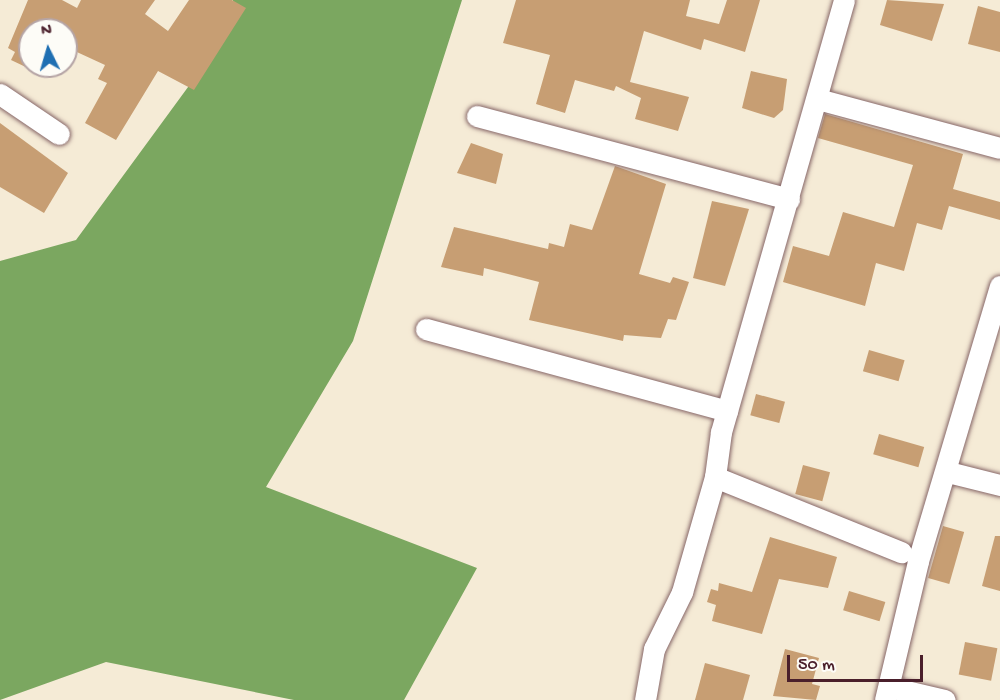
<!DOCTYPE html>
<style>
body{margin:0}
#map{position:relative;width:1000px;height:700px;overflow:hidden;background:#f5ebd6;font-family:"Gochi Hand",sans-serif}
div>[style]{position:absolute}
.forest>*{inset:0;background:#7ba760}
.building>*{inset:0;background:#c79e73;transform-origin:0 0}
.roads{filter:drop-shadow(0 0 2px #866667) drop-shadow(0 0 2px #866667)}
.minor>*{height:21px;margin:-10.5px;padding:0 10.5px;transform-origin:10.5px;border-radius:10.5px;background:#fff}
span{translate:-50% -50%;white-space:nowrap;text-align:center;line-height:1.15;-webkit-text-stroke:4.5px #fdfcf7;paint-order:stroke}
.north{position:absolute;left:18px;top:18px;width:60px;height:60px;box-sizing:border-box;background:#fdfcf7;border:2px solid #b5a4a5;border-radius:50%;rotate:355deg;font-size:16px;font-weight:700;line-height:24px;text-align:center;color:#4a1f2b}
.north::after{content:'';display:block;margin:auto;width:21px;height:27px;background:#1f6fb2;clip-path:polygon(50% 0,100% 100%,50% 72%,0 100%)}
.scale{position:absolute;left:787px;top:655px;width:136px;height:27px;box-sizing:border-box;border:3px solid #4a1f2b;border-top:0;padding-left:8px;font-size:18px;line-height:21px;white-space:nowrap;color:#4a1f2b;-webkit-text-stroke:4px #fdfcf7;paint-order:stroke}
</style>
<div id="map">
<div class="forest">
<div style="clip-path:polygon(233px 0,462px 0,353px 341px,266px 487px,477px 568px,404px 700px,294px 700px,106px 662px,0 700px,0 261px,76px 240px,232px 27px)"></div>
</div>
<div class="building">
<div style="clip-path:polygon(28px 0,62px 0,77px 8px,81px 0,155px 0,145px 14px,168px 31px,189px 0,232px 0,246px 8px,194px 90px,158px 71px,116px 140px,85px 123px,107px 83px,98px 79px,105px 65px,66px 47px,66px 30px,30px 30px,30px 69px,11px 60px,15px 52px,8px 48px)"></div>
<div style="clip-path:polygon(516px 0,690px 0,686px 16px,719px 24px,727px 0,760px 0,745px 52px,704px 39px,701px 50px,644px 31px,630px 82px,689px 97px,678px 131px,635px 119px,641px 98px,616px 86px,614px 91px,575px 80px,565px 113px,536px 104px,550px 55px,503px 43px)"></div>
<div style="clip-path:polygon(887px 0,944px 4px,932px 41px,880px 25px)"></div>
<div style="clip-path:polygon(978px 6px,1000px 12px,1000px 52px,968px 44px)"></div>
<div style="clip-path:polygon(751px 71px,787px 79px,783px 110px,774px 118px,742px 108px)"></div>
<div style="clip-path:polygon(825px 114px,963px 154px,953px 189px,1000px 202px,1000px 220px,949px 206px,942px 230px,917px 223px,904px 271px,876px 263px,865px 306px,783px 282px,793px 246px,829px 256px,843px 212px,894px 227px,913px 165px,818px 138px)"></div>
<div style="clip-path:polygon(0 123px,68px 173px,44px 213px,0 187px)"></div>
<div style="clip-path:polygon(471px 143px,503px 154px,496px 184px,457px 173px)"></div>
<div style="clip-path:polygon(615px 166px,666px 184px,639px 274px,670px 283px,673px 277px,689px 282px,676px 320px,668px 319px,661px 338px,624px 335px,623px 341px,529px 320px,539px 282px,484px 268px,483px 276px,441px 267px,454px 227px,548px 249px,549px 243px,564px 247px,570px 224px,592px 230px)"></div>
<div style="clip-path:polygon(712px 201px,749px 209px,725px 286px,693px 278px)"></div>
<div style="left:869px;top:350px;width:37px;height:22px;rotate:16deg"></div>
<div style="left:756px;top:394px;width:30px;height:22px;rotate:15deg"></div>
<div style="left:879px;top:434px;width:47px;height:21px;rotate:16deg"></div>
<div style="left:803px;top:465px;width:28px;height:30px;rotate:15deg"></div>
<div style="left:943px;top:526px;width:22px;height:54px;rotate:16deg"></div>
<div style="clip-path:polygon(995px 536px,1000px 536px,1000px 591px,982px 586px)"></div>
<div style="clip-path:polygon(770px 537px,837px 557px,828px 588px,779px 579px,762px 634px,712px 621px,716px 605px,707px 602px,711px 589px,718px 591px,719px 583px,752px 592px)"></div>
<div style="left:849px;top:591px;width:38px;height:20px;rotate:17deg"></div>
<div style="left:965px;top:642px;width:33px;height:33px;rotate:11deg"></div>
<div style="clip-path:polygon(785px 649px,819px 658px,812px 684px,820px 686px,816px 700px,773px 696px)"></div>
<div style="clip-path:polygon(705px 663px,750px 675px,743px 700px,695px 700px)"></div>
</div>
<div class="roads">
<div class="minor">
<div style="left:0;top:94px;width:71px;rotate:34.1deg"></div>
<div style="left:818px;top:99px;width:188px;rotate:15.1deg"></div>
<div style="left:477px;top:116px;width:323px;rotate:14.9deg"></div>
<div style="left:426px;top:329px;width:312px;rotate:15.2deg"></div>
<div style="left:948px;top:472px;width:54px;rotate:14deg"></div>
<div style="left:715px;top:477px;width:201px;rotate:22deg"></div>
<div style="left:889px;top:687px;width:57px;rotate:13.1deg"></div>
<div style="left:645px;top:700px;width:52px;rotate:-80deg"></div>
<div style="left:654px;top:649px;width:64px;rotate:-63.8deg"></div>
<div style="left:682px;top:592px;width:120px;rotate:-74deg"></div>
<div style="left:715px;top:477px;width:45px;rotate:-82.4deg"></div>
<div style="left:721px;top:432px;width:449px;rotate:-74.1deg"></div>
<div style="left:885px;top:700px;width:143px;rotate:-76.6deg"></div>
<div style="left:918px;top:561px;width:287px;rotate:-73.4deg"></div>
</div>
</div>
<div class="north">N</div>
<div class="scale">50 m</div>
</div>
